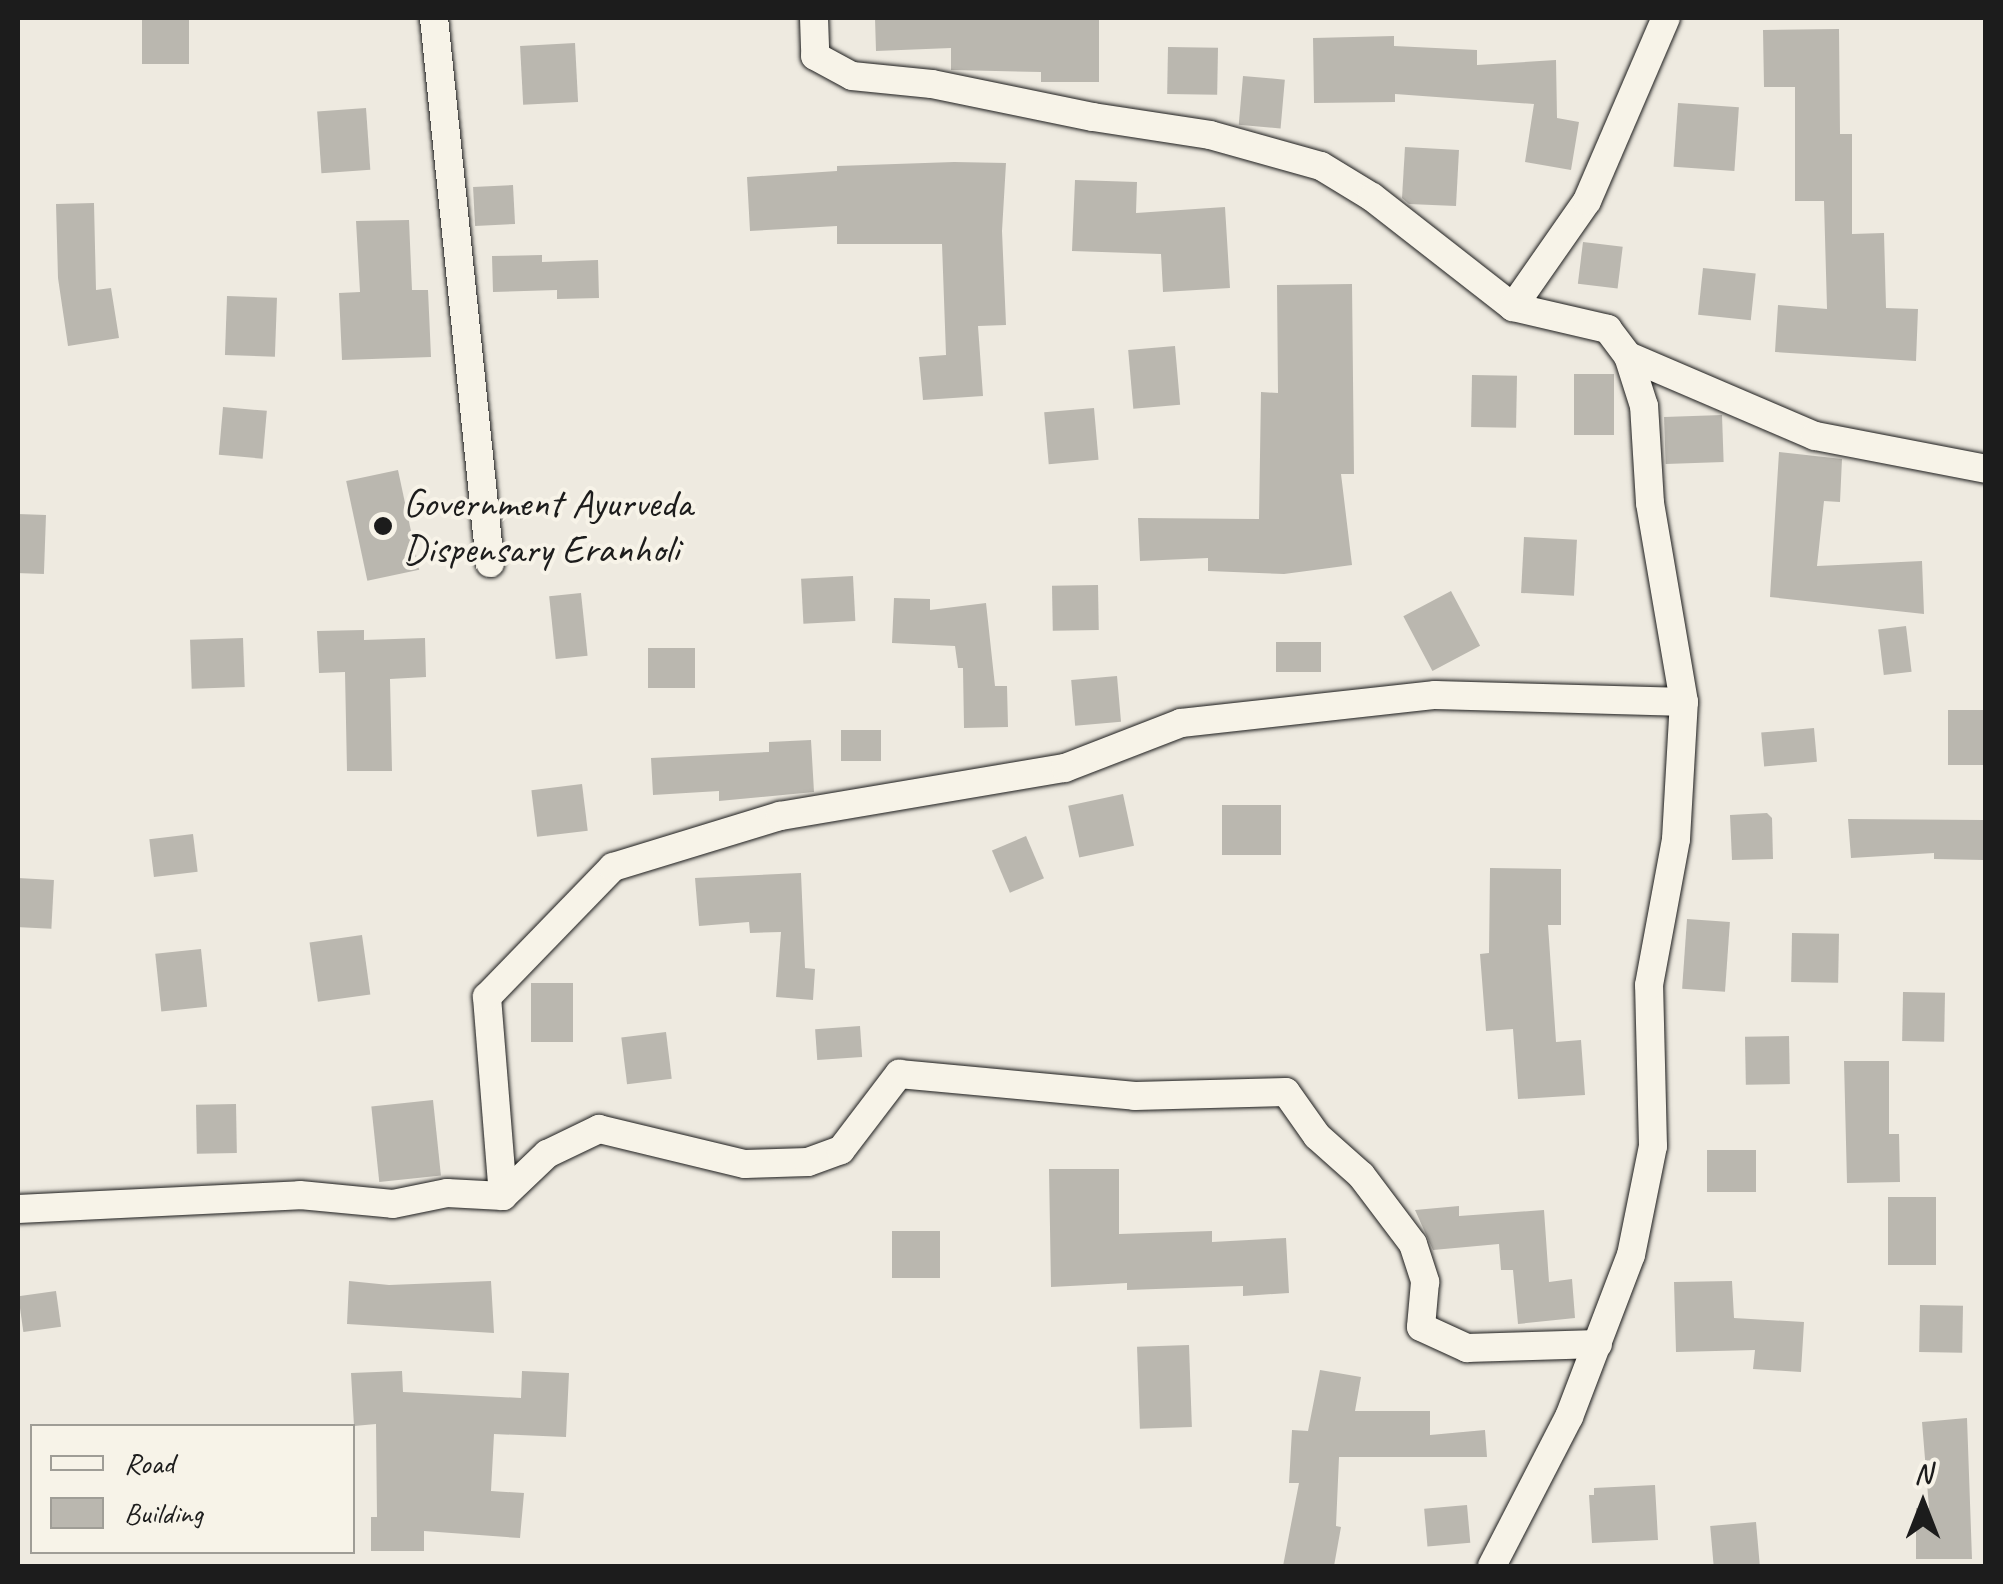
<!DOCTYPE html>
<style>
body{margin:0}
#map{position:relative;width:2003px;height:1584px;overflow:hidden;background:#eeeae0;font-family:Caveat,sans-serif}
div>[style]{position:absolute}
.building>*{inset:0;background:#bab7af;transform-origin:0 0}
.roads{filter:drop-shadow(0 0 2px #1c1c1c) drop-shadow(0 0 2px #1c1c1c)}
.street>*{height:28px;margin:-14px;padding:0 14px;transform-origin:14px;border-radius:14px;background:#f7f3e8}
.dots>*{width:28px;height:28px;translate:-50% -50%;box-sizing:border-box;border:5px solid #f7f3e8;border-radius:50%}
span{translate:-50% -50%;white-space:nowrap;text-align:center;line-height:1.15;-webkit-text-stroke:8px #f7f3e8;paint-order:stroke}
.poi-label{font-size:40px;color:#1c1c1c}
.left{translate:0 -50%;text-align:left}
.frame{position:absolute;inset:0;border:20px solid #1c1c1c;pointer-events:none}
.legend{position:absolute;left:30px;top:1424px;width:325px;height:130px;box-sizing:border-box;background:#f7f3e8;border:2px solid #9f9d96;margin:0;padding:12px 18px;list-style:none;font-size:30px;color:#1c1c1c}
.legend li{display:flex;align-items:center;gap:20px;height:50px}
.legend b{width:50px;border:2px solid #9f9d96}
.north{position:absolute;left:1873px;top:1454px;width:100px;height:100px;-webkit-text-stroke:8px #f7f3e8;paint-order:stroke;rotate:0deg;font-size:28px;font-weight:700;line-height:40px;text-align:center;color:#1c1c1c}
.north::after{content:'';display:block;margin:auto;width:35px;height:45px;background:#1c1c1c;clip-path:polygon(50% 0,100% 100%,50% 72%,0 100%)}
</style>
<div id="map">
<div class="building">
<div style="left:142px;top:18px;width:47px;height:46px"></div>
<div style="clip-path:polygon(875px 18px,1099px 18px,1099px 82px,1041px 82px,1041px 72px,951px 70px,951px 48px,876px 51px)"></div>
<div style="clip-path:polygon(1839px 29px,1840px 134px,1852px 134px,1852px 234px,1884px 233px,1886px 308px,1918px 309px,1916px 361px,1775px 352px,1778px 305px,1827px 309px,1824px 201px,1795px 201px,1795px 87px,1764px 87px,1763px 30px)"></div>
<div style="clip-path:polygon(1394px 36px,1394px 46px,1477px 50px,1477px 65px,1556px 60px,1557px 118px,1579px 122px,1571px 170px,1525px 162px,1534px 104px,1395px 94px,1395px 102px,1314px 103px,1313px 38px)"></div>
<div style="left:575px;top:43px;width:59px;height:55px;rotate:87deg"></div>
<div style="left:1168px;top:47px;width:50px;height:47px;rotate:1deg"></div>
<div style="left:1243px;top:76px;width:42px;height:49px;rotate:5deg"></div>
<div style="left:1678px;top:103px;width:61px;height:64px;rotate:4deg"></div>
<div style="left:366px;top:108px;width:62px;height:49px;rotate:86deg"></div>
<div style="clip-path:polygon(1405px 147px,1459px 150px,1456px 206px,1409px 204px,1402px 198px)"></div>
<div style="clip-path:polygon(954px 162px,1006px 163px,1002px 231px,1006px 325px,978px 326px,983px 396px,923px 400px,919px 357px,946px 355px,942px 244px,837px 244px,837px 226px,750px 231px,747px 177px,837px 171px,837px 166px)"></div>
<div style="clip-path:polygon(1075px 180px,1137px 182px,1136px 213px,1225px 207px,1230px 288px,1163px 292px,1161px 254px,1072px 251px)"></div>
<div style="left:513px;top:185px;width:39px;height:40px;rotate:87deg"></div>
<div style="clip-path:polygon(94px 203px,96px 290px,111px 288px,119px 338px,68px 346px,58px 278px,56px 204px)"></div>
<div style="clip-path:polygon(409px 220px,412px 290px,428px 290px,431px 357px,342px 360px,339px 293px,360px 292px,356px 221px)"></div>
<div style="left:1583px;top:242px;width:40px;height:42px;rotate:7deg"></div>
<div style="clip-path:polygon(542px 255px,542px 262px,598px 260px,599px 298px,557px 299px,557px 290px,493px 292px,492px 256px)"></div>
<div style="left:1703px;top:268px;width:53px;height:47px;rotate:6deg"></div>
<div style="clip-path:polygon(1352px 284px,1354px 474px,1341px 474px,1352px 565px,1284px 574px,1208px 571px,1208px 558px,1140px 561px,1138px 518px,1259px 519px,1261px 392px,1278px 393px,1277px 285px)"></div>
<div style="left:227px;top:296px;width:50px;height:59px;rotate:2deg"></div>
<div style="left:1175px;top:346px;width:59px;height:47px;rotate:85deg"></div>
<div style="left:1574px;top:374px;width:40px;height:61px"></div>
<div style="left:1472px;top:375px;width:45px;height:52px;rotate:1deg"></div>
<div style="left:223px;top:407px;width:44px;height:48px;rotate:5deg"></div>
<div style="left:1094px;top:408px;width:52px;height:50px;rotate:85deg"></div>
<div style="left:1722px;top:415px;width:47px;height:58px;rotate:88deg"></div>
<div style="clip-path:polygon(1779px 452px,1842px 459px,1840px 502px,1824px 501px,1817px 566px,1922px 561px,1924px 614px,1770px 597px)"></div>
<div style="left:398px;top:470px;width:102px;height:53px;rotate:78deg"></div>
<div style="left:18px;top:514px;width:28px;height:59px;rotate:2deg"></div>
<div style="left:1524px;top:537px;width:53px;height:56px;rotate:3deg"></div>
<div style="left:853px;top:576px;width:45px;height:52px;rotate:87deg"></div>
<div style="left:1098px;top:585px;width:45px;height:46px;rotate:89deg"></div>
<div style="left:1451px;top:591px;width:62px;height:54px;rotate:62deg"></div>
<div style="left:581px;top:593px;width:63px;height:32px;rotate:84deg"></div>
<div style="clip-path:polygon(894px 598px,930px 599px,930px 610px,986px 603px,995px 686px,1007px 686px,1008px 727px,964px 728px,963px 668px,958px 668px,955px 646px,892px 643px)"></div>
<div style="left:1906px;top:626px;width:46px;height:28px;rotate:83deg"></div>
<div style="clip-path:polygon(364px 630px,364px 640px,425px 638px,426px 677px,390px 679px,392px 771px,347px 771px,345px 672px,319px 673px,317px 631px)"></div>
<div style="left:243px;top:638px;width:49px;height:53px;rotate:88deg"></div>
<div style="left:1321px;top:642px;width:30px;height:45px;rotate:90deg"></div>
<div style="left:695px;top:648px;width:40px;height:47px;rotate:90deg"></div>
<div style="left:1117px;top:676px;width:46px;height:46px;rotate:85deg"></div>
<div style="left:1986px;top:710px;width:55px;height:38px;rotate:90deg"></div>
<div style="left:1814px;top:728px;width:34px;height:53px;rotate:85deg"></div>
<div style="left:841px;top:730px;width:40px;height:31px"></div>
<div style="clip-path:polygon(811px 740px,814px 792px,719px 801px,719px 791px,653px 795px,651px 758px,769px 752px,769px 742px)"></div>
<div style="left:582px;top:784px;width:47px;height:51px;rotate:83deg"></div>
<div style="left:1123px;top:794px;width:53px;height:56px;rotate:78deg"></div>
<div style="left:1222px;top:805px;width:59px;height:50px"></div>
<div style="clip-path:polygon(1767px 813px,1772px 818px,1773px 859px,1732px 860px,1730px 815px)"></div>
<div style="clip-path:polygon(1848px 819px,1984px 820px,1984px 860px,1934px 859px,1934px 853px,1851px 858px)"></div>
<div style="left:193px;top:834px;width:38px;height:44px;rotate:83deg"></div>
<div style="left:1026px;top:836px;width:46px;height:37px;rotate:67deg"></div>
<div style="clip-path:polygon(1490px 868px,1561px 869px,1561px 925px,1548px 925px,1556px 1042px,1581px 1040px,1585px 1095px,1518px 1099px,1513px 1029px,1486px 1031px,1480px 954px,1489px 953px)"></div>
<div style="clip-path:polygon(801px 873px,805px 968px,815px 969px,813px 1000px,776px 997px,781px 932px,750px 933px,749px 922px,699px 926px,695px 878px)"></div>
<div style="left:18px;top:878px;width:36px;height:49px;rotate:3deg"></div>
<div style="left:1687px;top:919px;width:43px;height:70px;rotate:4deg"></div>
<div style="left:1792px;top:933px;width:47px;height:49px;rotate:1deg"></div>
<div style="left:362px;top:935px;width:60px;height:53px;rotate:82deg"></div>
<div style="left:201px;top:949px;width:58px;height:46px;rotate:84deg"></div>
<div style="left:531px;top:983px;width:42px;height:59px"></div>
<div style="left:1903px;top:992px;width:42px;height:49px;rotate:1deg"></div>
<div style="left:860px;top:1026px;width:31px;height:45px;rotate:86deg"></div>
<div style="left:666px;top:1032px;width:47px;height:45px;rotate:83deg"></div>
<div style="left:1789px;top:1036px;width:48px;height:44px;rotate:89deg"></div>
<div style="clip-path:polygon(1844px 1061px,1889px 1061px,1889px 1134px,1899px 1134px,1900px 1182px,1847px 1183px)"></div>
<div style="left:433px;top:1100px;width:76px;height:62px;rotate:84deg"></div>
<div style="left:236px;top:1104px;width:49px;height:40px;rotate:89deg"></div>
<div style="left:1756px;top:1150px;width:42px;height:49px;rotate:90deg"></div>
<div style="clip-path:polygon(1049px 1169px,1119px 1169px,1119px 1234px,1212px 1231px,1212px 1242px,1286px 1238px,1289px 1293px,1243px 1296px,1243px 1286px,1127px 1290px,1127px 1283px,1051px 1287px)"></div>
<div style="left:1888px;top:1197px;width:48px;height:68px"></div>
<div style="clip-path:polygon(1459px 1206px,1459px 1216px,1544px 1210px,1549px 1282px,1572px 1279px,1575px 1318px,1518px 1324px,1513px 1270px,1501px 1270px,1499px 1244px,1433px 1250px,1415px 1210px)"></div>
<div style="left:940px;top:1231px;width:47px;height:48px;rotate:90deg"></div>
<div style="clip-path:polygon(349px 1281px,389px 1285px,491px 1281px,494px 1333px,347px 1324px)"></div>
<div style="clip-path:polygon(1732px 1281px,1734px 1318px,1804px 1322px,1801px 1372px,1753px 1369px,1755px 1350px,1676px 1352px,1674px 1282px)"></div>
<div style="left:56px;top:1291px;width:36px;height:38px;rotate:82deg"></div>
<div style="left:1920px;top:1305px;width:43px;height:47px;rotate:1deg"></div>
<div style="left:1189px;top:1345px;width:82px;height:52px;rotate:88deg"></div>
<div style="clip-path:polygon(1320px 1370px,1361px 1377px,1355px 1411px,1430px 1411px,1430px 1435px,1485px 1430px,1487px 1457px,1339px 1457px,1336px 1526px,1341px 1527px,1334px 1566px,1283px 1566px,1299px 1483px,1289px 1483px,1292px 1430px,1308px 1431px)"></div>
<div style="clip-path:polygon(402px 1371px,403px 1392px,521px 1398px,522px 1371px,569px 1373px,566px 1437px,494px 1434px,491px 1491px,524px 1493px,520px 1538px,424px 1531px,424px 1551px,371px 1551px,371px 1517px,377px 1517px,376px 1424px,354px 1426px,351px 1373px)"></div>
<div style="clip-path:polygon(1967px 1418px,1972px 1559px,1916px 1559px,1916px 1508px,1929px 1508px,1922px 1422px)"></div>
<div style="clip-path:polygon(1655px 1485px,1658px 1540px,1592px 1543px,1589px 1495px,1594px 1495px,1594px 1488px)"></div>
<div style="left:1467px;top:1505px;width:38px;height:43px;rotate:85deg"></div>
<div style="left:1756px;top:1522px;width:44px;height:46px;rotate:85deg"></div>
</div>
<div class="roads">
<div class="street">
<div style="left:434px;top:18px;width:548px;rotate:84.13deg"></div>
<div style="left:814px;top:18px;width:38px;rotate:88deg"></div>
<div style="left:815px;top:56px;width:42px;rotate:28.4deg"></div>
<div style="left:852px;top:76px;width:80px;rotate:5.7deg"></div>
<div style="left:932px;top:84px;width:164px;rotate:11.6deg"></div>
<div style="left:1093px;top:117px;width:118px;rotate:8.7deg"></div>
<div style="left:1210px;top:135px;width:115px;rotate:15.6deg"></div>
<div style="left:1321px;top:166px;width:60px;rotate:31.3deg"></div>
<div style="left:1372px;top:197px;width:179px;rotate:38deg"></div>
<div style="left:1628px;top:356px;width:203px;rotate:23.2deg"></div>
<div style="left:1815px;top:436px;width:174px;rotate:10.9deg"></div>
<div style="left:503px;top:1196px;width:200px;rotate:-94.6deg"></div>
<div style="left:487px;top:997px;width:181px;rotate:-45.9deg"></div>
<div style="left:613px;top:867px;width:175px;rotate:-17deg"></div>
<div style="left:780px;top:816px;width:289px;rotate:-9.6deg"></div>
<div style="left:1065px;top:768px;width:124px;rotate:-21.2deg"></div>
<div style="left:1181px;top:723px;width:256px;rotate:-6.3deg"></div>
<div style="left:1435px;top:695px;width:249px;rotate:1.6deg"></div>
<div style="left:18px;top:1209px;width:282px;rotate:-2.8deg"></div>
<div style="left:300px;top:1195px;width:93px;rotate:5.5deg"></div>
<div style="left:393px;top:1204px;width:55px;rotate:-11.5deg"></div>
<div style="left:447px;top:1193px;width:56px;rotate:3.1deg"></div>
<div style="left:503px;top:1196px;width:61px;rotate:-43.7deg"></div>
<div style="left:547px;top:1154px;width:58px;rotate:-25.7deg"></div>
<div style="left:599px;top:1129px;width:150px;rotate:13.5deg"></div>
<div style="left:745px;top:1164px;width:63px;rotate:-1.8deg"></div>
<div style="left:808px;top:1162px;width:35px;rotate:-20deg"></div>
<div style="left:841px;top:1150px;width:96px;rotate:-52.7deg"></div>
<div style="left:899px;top:1074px;width:237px;rotate:5.3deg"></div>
<div style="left:1135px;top:1096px;width:151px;rotate:-1.5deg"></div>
<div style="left:1286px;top:1092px;width:54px;rotate:54.8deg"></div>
<div style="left:1317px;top:1136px;width:59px;rotate:41.6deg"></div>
<div style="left:1361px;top:1175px;width:86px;rotate:53deg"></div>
<div style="left:1413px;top:1244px;width:40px;rotate:72deg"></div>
<div style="left:1425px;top:1282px;width:45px;rotate:95.1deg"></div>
<div style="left:1421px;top:1327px;width:51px;rotate:24.5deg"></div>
<div style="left:1467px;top:1348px;width:131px;rotate:-1.7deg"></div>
<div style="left:1492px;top:1566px;width:168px;rotate:-62.7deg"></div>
<div style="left:1569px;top:1417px;width:173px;rotate:-69.1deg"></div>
<div style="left:1631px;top:1255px;width:111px;rotate:-78.6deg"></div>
<div style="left:1653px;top:1146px;width:161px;rotate:-91.4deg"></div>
<div style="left:1649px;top:985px;width:148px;rotate:-79.5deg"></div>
<div style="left:1676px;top:839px;width:137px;rotate:-86.7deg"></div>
<div style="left:1684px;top:702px;width:202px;rotate:-99.7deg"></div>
<div style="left:1650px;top:503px;width:97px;rotate:-93.5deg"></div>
<div style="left:1644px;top:406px;width:52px;rotate:-107.7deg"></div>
<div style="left:1628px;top:356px;width:34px;rotate:-127deg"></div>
<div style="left:1608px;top:329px;width:98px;rotate:-167deg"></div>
<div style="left:1513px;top:307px;width:129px;rotate:-55.1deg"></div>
<div style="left:1587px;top:201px;width:199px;rotate:-66.7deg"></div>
</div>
</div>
<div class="dots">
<div style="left:383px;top:526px;background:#1c1c1c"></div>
</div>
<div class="poi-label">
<span class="left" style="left:403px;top:526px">Government Ayurveda<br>Dispensary Eranholi</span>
</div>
<div class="frame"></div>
<ul class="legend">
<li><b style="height:12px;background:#f7f3e8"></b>Road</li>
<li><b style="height:28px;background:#bab7af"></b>Building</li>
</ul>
<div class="north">N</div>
</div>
